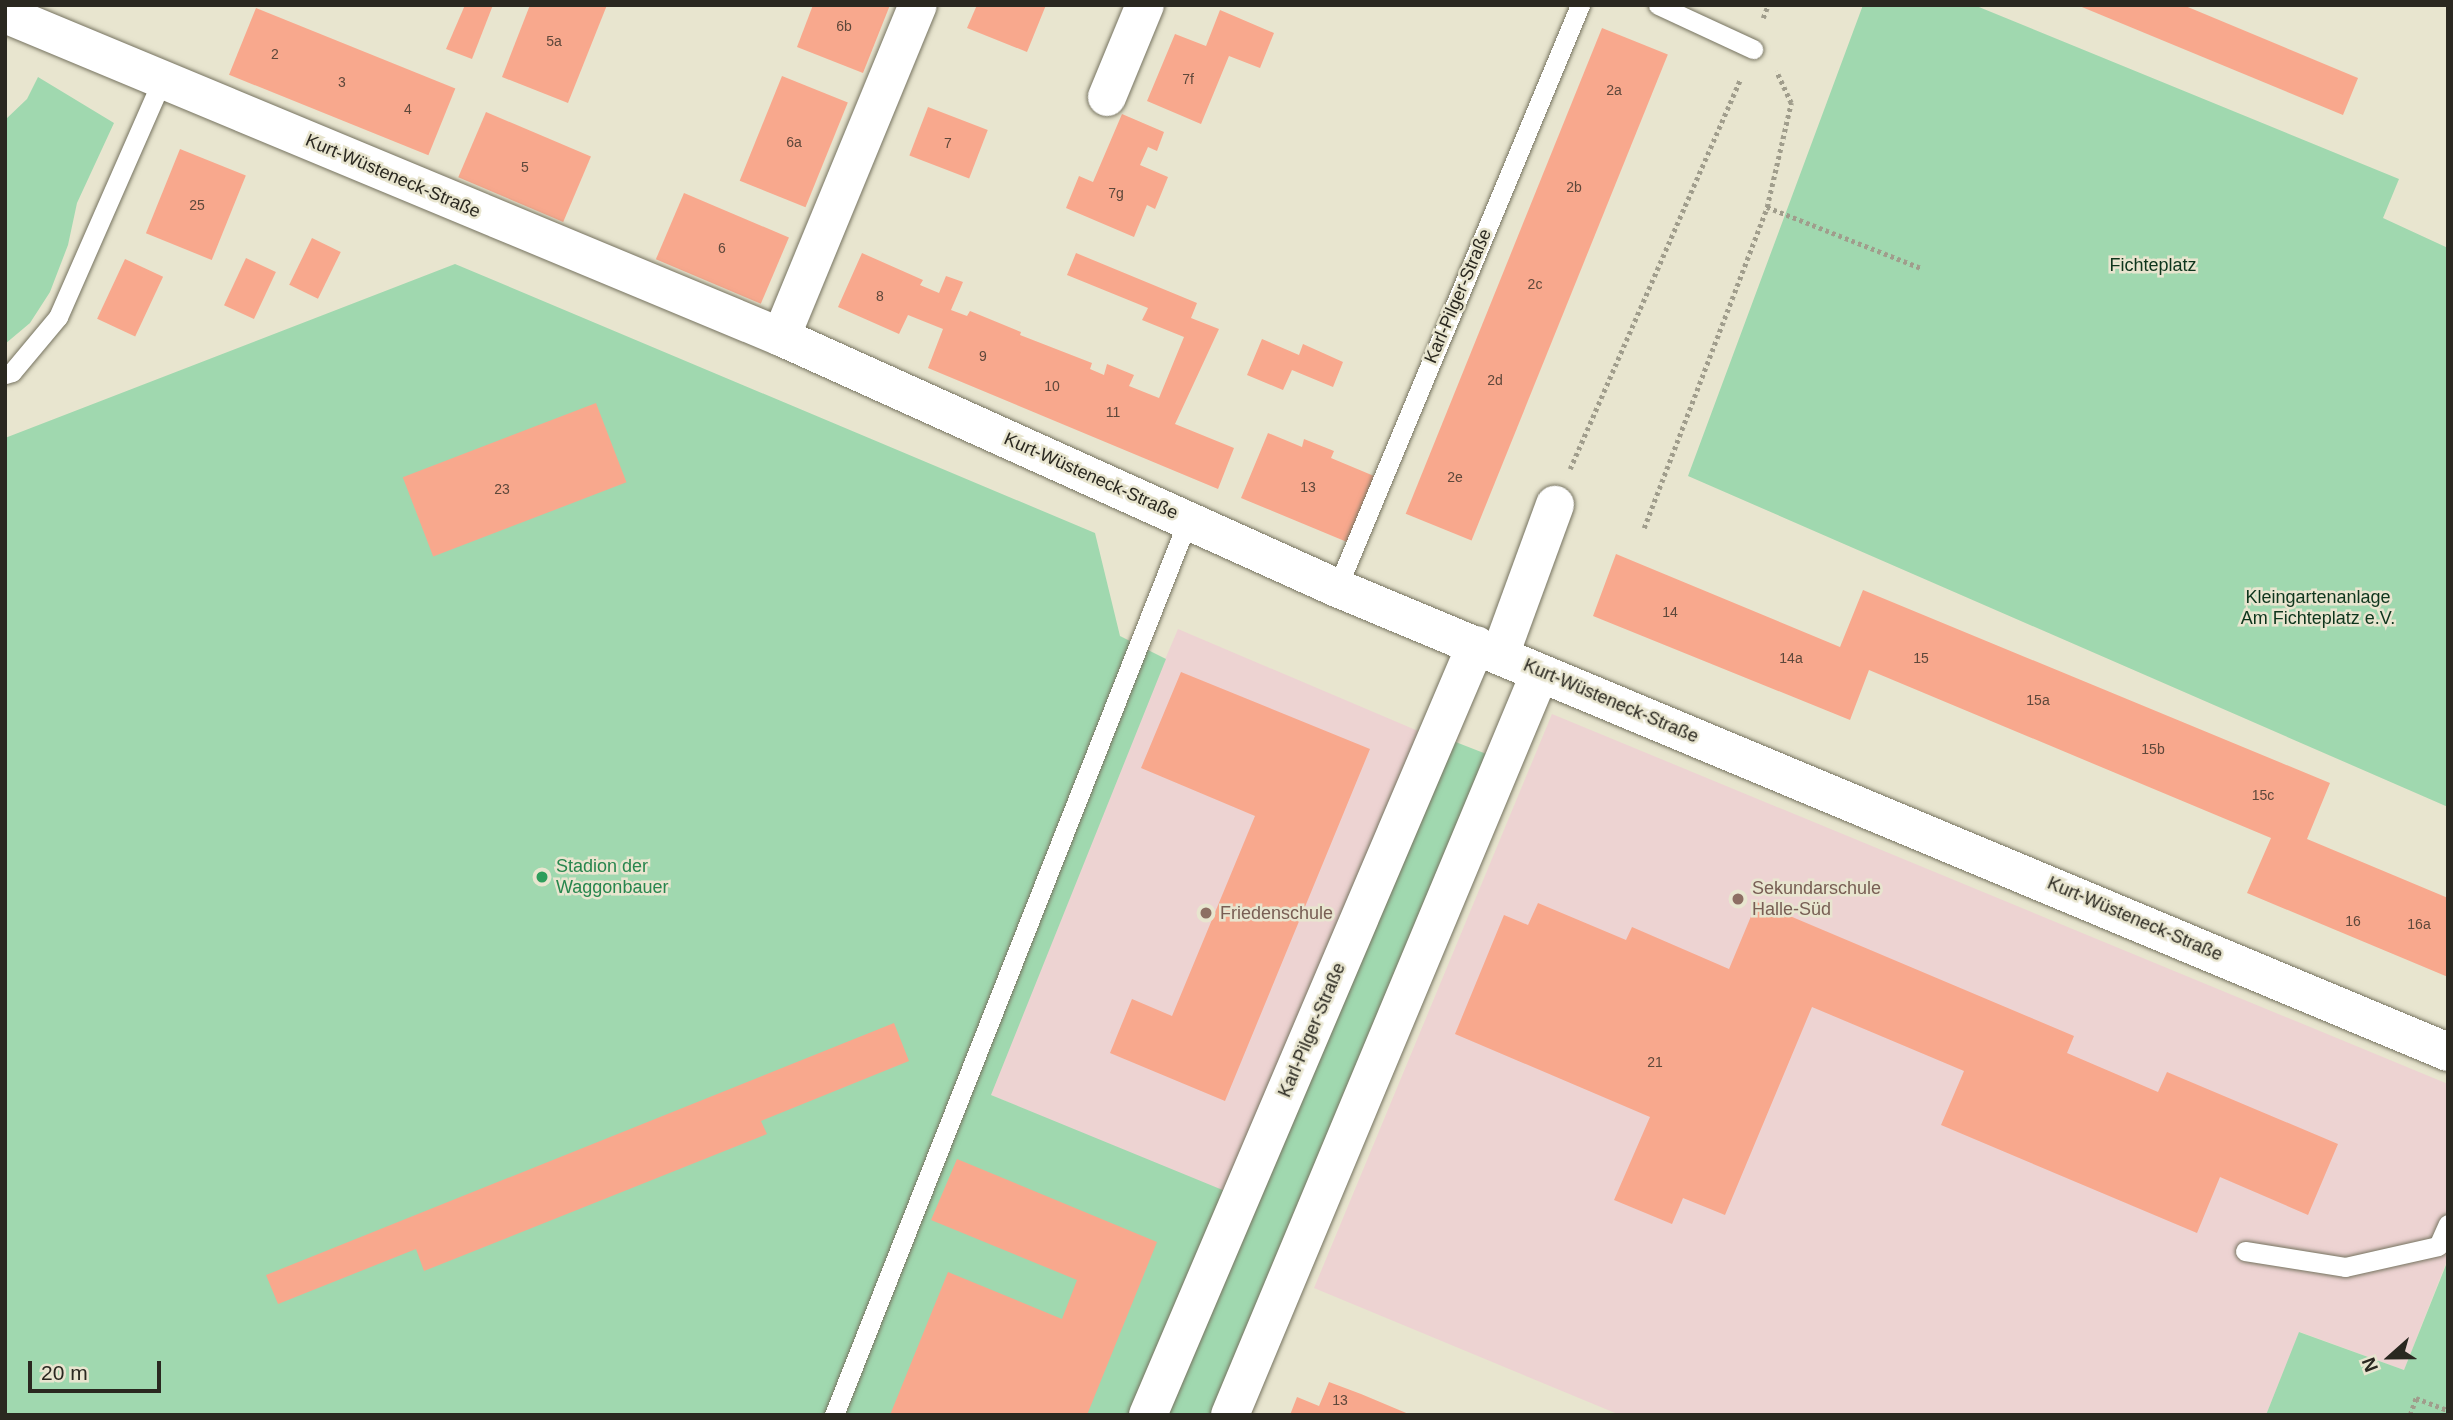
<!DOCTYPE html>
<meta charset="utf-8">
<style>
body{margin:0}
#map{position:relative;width:2453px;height:1420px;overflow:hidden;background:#e8e5cf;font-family:Helvetica,sans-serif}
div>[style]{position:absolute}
.education>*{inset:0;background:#edd3d2;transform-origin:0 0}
.green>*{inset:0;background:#a0d8af}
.building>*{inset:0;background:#f8a88d;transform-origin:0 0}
.path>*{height:4.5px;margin-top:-2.25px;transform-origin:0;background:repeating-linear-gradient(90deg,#a09d8c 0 3.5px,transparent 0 7px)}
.roads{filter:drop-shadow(0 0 2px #767360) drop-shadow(0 0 2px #767360)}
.lane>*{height:19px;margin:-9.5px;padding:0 9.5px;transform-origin:9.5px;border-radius:9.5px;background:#fff}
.street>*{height:38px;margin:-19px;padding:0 19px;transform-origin:19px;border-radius:19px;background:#fff}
.dots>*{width:19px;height:19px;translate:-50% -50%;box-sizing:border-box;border:4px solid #e8e5cf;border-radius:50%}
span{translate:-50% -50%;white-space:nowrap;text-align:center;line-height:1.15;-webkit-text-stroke:5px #e8e5cf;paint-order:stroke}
.number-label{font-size:14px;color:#5e483b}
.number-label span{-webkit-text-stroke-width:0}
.street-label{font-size:18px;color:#2a2820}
.park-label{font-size:18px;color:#0d351c}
.leisure-label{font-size:18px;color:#27864d}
.left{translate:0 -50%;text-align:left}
.education-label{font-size:18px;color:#785e54}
.frame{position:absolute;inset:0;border:7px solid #2a2820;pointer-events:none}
.north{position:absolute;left:2355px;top:1322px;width:70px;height:70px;-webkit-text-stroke:5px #e8e5cf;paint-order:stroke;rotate:249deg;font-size:19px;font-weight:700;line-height:28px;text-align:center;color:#2a2820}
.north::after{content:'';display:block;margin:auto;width:24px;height:32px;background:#2a2820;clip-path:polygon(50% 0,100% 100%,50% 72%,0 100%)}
.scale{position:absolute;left:28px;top:1361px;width:133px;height:32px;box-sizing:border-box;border:4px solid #2a2820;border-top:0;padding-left:9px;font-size:21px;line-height:24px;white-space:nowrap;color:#2a2820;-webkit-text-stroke:5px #e8e5cf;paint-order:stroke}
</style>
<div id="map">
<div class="education">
<div style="left:1178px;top:629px;width:266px;height:502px;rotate:23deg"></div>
<div style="clip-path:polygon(1552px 714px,2448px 1084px,2448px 1258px,2404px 1370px,2300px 1332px,2266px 1415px,1620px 1415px,1314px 1288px)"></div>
</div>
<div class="green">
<div style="clip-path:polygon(1863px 5px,1974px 5px,2399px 179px,2383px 218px,2448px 248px,2448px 807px,1688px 476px)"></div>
<div style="clip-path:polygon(38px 77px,114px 123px,77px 203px,68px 245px,50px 292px,30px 323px,5px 344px,5px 120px,27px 99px)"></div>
<div style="clip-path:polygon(455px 264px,1095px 533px,1120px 636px,1166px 659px,991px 1095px,1230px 1193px,1130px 1415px,5px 1415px,5px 438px)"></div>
<div style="clip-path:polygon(1448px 739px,1494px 757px,1221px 1415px,1153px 1415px)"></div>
<div style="clip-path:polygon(2448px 1260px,2448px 1415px,2266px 1415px,2299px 1332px,2404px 1370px)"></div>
</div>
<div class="building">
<div style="clip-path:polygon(465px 5px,493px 5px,472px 59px,446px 49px)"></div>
<div style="clip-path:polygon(530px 5px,607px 5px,568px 103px,502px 77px)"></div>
<div style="clip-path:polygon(813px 5px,890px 5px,863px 73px,797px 47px)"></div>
<div style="clip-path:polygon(977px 5px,1046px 5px,1027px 52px,967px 28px)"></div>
<div style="clip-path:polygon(2077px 5px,2183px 5px,2358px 78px,2343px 115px)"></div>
<div style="left:256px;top:8px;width:215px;height:72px;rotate:22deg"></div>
<div style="clip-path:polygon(1220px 10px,1274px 33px,1260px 68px,1229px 56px,1201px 124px,1147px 101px,1175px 34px,1206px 46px)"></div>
<div style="left:1602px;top:28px;width:71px;height:524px;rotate:22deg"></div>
<div style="left:782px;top:76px;width:71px;height:113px;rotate:22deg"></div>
<div style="left:928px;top:107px;width:64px;height:52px;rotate:21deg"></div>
<div style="left:486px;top:112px;width:114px;height:71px;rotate:23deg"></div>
<div style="clip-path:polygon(1122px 114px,1164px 132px,1157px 151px,1148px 147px,1140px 165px,1168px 177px,1155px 209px,1147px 205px,1134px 237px,1066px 208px,1079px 176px,1093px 182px)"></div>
<div style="left:180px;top:149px;width:71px;height:91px;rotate:22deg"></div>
<div style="left:684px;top:193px;width:114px;height:72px;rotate:23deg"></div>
<div style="left:312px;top:238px;width:32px;height:52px;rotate:26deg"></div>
<div style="clip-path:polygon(862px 253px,923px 280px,920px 285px,939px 293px,946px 276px,963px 282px,951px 310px,967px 316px,970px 311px,1021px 332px,1020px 335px,1092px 363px,1090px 369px,1104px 375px,1107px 364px,1134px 375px,1129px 386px,1159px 398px,1184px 337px,1142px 320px,1148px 308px,1067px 275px,1076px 253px,1197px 303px,1191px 318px,1219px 329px,1175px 424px,1234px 448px,1218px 489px,928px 368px,943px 329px,908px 315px,899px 334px,838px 307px)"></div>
<div style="left:246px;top:258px;width:33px;height:52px;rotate:25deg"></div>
<div style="left:125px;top:259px;width:42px;height:66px;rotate:25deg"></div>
<div style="clip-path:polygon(1262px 339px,1299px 355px,1303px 344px,1343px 362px,1333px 387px,1292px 370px,1283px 390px,1247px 375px)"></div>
<div style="left:596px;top:403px;width:85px;height:207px;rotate:69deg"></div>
<div style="clip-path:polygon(1268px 433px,1302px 447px,1304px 439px,1334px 451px,1331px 458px,1374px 476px,1347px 542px,1241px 498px)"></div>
<div style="clip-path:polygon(1616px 554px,1840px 647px,1863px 590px,2330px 783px,2307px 839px,2448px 898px,2448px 977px,2247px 893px,2271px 838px,1869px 670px,1850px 720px,1593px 616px)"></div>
<div style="clip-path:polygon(1181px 672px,1370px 749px,1225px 1101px,1110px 1053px,1132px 999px,1172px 1016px,1255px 816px,1141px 768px)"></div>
<div style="clip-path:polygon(1757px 902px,2074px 1036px,2067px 1053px,2158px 1092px,2167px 1072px,2338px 1144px,2308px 1215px,2220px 1177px,2197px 1233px,1941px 1125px,1964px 1071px,1812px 1007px,1725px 1215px,1683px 1198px,1672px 1224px,1614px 1200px,1650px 1117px,1455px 1034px,1504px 915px,1528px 925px,1538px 903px,1626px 940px,1632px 927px,1729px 969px)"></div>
<div style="clip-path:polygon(894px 1023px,909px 1061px,761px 1121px,767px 1134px,424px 1271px,416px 1249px,278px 1304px,266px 1275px)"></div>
<div style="clip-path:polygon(957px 1159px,1157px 1242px,1087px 1415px,890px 1415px,948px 1272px,1062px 1319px,1077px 1280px,931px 1220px)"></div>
<div style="clip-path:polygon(1329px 1382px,1361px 1394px,1411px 1415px,1290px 1415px,1297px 1397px,1319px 1406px)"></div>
</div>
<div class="path">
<div style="left:1763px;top:18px;width:14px;rotate:-69deg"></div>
<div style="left:1767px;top:207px;width:166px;rotate:21.6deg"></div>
<div style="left:1570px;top:469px;width:425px;rotate:-66.4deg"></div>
<div style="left:1644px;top:528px;width:344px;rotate:-69deg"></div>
<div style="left:1767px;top:207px;width:107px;rotate:-77deg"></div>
<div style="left:1791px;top:103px;width:35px;rotate:-115deg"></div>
<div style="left:2410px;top:1415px;width:18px;rotate:-71deg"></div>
<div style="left:2416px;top:1398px;width:34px;rotate:21deg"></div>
</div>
<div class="roads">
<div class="lane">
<div style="left:1658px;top:5px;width:105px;rotate:24.9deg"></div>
<div style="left:5px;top:374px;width:7px;rotate:-16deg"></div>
<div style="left:12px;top:372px;width:72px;rotate:-50.1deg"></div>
<div style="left:58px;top:317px;width:259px;rotate:-66.3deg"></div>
<div style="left:1337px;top:588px;width:632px;rotate:-67.37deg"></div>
<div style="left:2245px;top:1251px;width:101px;rotate:9.1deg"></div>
<div style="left:2345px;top:1267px;width:95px;rotate:-12.7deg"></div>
<div style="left:2438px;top:1246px;width:24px;rotate:-66deg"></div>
<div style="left:834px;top:1415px;width:962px;rotate:-68.42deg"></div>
</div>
<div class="street">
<div style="left:5px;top:14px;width:841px;rotate:22.6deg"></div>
<div style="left:781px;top:337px;width:610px;rotate:24.3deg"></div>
<div style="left:1337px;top:588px;width:1204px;rotate:22.67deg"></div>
<div style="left:1107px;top:97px;width:100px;rotate:-67.6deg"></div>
<div style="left:781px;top:337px;width:359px;rotate:-67.6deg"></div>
<div style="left:1500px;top:655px;width:160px;rotate:-69.9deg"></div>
<div style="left:1148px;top:1415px;width:837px;rotate:-66.93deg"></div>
<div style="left:1230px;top:1415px;width:804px;rotate:-67.33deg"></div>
</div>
</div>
<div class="dots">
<div style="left:542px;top:877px;background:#2e9e5b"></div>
<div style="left:1738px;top:899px;background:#8d6e63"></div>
<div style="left:1206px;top:913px;background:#8d6e63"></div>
</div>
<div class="number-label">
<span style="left:844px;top:26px">6b</span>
<span style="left:554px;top:41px">5a</span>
<span style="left:275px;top:54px">2</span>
<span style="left:1188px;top:79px">7f</span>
<span style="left:342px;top:82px">3</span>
<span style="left:1614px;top:90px">2a</span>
<span style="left:408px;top:109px">4</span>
<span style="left:794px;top:142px">6a</span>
<span style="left:948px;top:143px">7</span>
<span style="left:525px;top:167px">5</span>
<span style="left:1574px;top:187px">2b</span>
<span style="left:1116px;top:193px">7g</span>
<span style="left:197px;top:205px">25</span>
<span style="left:722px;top:248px">6</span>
<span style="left:1535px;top:284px">2c</span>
<span style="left:880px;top:296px">8</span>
<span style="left:983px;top:356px">9</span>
<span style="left:1495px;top:380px">2d</span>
<span style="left:1052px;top:386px">10</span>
<span style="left:1113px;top:412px">11</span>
<span style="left:1455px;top:477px">2e</span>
<span style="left:1308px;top:487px">13</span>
<span style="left:502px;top:489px">23</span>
<span style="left:1670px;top:612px">14</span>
<span style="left:1791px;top:658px">14a</span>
<span style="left:1921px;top:658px">15</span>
<span style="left:2038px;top:700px">15a</span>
<span style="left:2153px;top:749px">15b</span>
<span style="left:2263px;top:795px">15c</span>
<span style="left:2353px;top:921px">16</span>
<span style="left:2419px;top:924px">16a</span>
<span style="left:1655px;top:1062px">21</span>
<span style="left:1340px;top:1400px">13</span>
</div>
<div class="street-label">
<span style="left:393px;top:176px;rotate:23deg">Kurt-Wüsteneck-Straße</span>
<span style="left:1458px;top:296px;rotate:-67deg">Karl-Pilger-Straße</span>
<span style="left:1091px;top:476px;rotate:24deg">Kurt-Wüsteneck-Straße</span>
<span style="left:1611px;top:701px;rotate:23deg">Kurt-Wüsteneck-Straße</span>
<span style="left:2135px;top:919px;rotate:23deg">Kurt-Wüsteneck-Straße</span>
<span style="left:1312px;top:1030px;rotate:-67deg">Karl-Pilger-Straße</span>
</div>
<div class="park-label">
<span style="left:2153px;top:265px">Fichteplatz</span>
<span style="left:2318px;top:608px">Kleingartenanlage<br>Am Fichteplatz e.V.</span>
</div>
<div class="leisure-label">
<span class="left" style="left:556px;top:877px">Stadion der<br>Waggonbauer</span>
</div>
<div class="education-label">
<span class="left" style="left:1752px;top:899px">Sekundarschule<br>Halle-Süd</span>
<span class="left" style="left:1220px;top:913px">Friedenschule</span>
</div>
<div class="frame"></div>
<div class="north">N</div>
<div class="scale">20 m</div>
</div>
